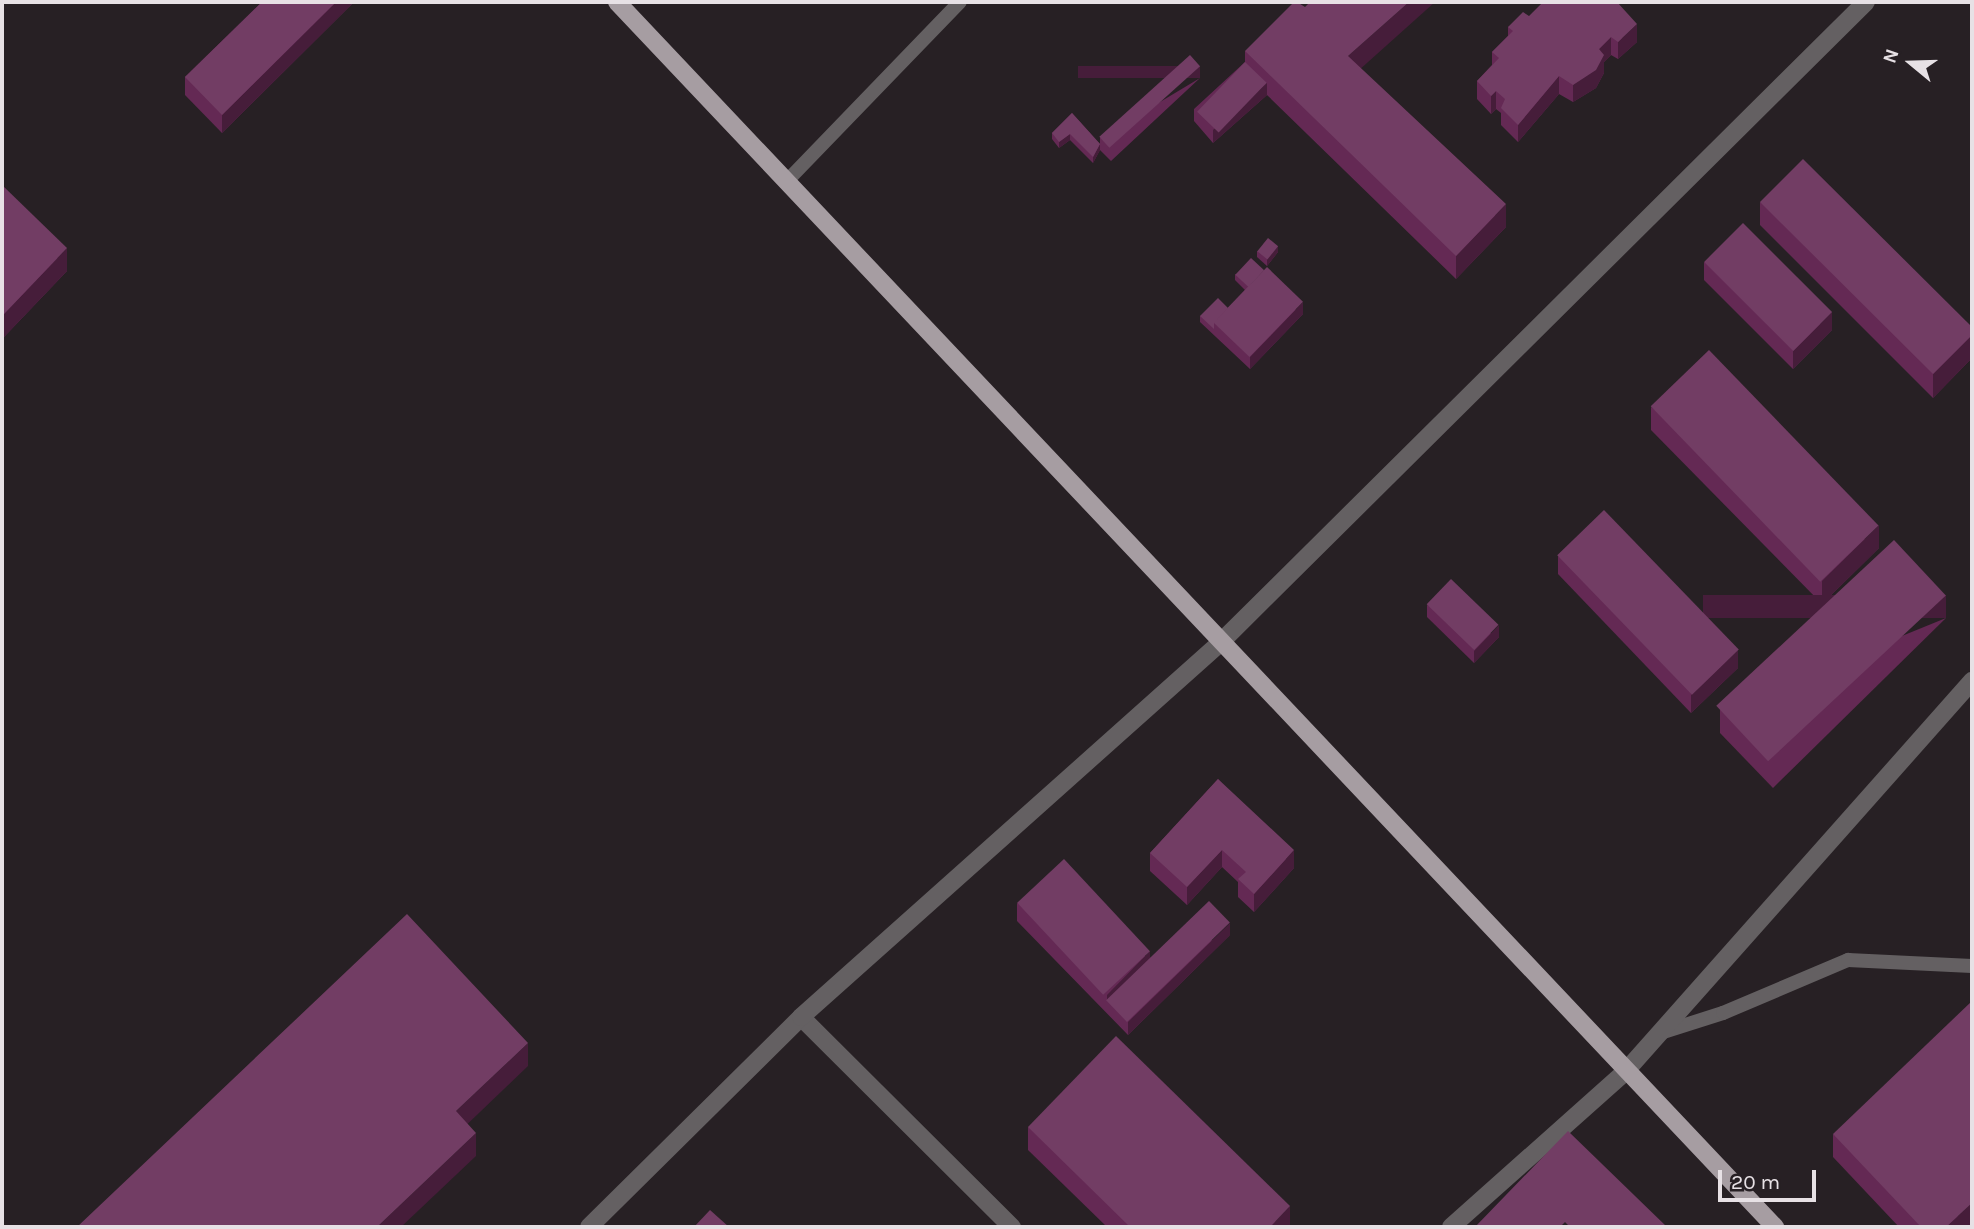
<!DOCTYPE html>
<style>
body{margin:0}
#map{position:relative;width:1974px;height:1229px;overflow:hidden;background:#272024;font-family:Karla,sans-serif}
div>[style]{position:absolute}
.lane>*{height:14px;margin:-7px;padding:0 7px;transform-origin:7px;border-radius:7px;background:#646062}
.street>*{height:18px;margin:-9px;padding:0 9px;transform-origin:9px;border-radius:9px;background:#646062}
.primary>*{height:18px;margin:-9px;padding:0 9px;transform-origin:9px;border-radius:9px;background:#a69da2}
.wall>*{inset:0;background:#642954}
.shaded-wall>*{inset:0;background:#461d3a;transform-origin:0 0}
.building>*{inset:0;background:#723d64;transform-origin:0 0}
span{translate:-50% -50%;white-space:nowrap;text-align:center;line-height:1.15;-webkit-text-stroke:7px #272024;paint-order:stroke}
.frame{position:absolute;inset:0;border:4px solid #e7e1e5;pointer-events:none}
.north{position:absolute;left:1876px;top:28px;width:70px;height:70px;-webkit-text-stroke:5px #272024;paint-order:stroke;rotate:289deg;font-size:19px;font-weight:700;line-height:28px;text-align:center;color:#e7e1e5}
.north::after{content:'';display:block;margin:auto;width:24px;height:32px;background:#e7e1e5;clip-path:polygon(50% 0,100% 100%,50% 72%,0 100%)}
.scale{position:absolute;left:1718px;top:1170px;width:98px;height:32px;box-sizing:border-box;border:4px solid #e7e1e5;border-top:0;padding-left:9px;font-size:21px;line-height:24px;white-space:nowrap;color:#e7e1e5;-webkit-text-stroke:5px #272024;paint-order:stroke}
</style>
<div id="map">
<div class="lane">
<div style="left:786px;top:182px;width:250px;rotate:-46deg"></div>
<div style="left:1660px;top:1033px;width:66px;rotate:-17.6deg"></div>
<div style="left:1723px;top:1013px;width:136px;rotate:-23deg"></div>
<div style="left:1848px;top:960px;width:124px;rotate:2.8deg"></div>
</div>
<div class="street">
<div style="left:801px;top:1017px;width:298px;rotate:44.9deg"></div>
<div style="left:589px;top:1227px;width:298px;rotate:-44.7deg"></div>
<div style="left:801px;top:1017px;width:562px;rotate:-41.75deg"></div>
<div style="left:1220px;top:643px;width:910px;rotate:-44.78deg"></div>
<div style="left:1451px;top:1227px;width:233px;rotate:-41.7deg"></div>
<div style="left:1625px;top:1072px;width:523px;rotate:-48.41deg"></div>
</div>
<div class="primary">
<div style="left:617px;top:2px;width:1686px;rotate:46.61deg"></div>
</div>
<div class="wall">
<div style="clip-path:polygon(262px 2px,354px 2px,222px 133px,185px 95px,185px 77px)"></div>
<div style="clip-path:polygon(1529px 16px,1637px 42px,1618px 59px,1611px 55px,1604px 62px,1604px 73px,1596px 88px,1573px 102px,1559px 94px,1518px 142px,1501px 125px,1501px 113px,1496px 109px,1491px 114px,1477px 99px,1477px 81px,1492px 65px,1492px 52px,1508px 36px,1508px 27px)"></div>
<div style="clip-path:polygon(1245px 51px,1360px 68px,1506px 227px,1456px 279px,1267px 95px,1213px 143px,1194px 121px,1194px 109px,1245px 62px)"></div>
<div style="clip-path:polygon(1200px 78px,1111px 161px,1100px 150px,1093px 163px,1070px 140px,1059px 148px,1052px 139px,1052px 133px,1072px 113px,1100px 144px,1100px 138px)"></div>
<div style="clip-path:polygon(2px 185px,67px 271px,3px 338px,2px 337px)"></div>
<div style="clip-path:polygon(1760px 202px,1972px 327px,1972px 358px,1933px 398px,1760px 225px)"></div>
<div style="clip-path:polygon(1257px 251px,1278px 252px,1267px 266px,1257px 257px)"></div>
<div style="clip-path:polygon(1704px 262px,1832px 330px,1793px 369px,1704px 280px)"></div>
<div style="clip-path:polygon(1235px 274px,1303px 314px,1250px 369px,1200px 322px,1200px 316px,1228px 308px,1245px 290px,1235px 280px)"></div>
<div style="clip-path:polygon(1651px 407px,1879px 548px,1822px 604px,1651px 430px)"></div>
<div style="clip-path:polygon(1558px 556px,1738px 668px,1691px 713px,1558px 574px)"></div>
<div style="clip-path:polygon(1427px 605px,1499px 637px,1474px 663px,1427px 617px)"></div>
<div style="clip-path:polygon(1946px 618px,1773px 788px,1720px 733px,1720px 710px)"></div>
<div style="clip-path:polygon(1218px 779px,1294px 868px,1254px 912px,1238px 897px,1238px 882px,1222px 867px,1187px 905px,1150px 871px,1150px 853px)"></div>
<div style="clip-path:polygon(1017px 903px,1150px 958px,1230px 935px,1128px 1035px,1017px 921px)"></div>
<div style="clip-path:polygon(1028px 1127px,1290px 1227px,1107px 1227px,1028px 1150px)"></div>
<div style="clip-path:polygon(1833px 1134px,1972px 1226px,1971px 1227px,1899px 1227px,1833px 1157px)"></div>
</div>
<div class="shaded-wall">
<div style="clip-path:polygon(336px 2px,354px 2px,222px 133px,222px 115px)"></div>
<div style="clip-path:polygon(1409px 2px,1435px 2px,1348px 80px,1348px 56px)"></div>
<div style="clip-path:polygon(1637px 24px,1637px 42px,1618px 59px,1618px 42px)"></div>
<div style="clip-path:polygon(1611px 37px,1611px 55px,1604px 62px,1604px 73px,1596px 88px,1573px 102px,1573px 85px,1599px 49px)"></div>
<div style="left:1200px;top:66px;width:12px;height:122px;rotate:90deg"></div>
<div style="clip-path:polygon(1559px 76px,1559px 94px,1518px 142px,1518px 125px)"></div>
<div style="clip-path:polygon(1267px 83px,1267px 95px,1213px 143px,1213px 130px)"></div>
<div style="clip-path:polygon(1496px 91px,1496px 109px,1491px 114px,1491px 96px)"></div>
<div style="clip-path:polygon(1070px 134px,1070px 140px,1059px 148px,1059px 142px)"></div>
<div style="clip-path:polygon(1100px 144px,1100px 150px,1093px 163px,1093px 157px)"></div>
<div style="clip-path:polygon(1506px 204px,1506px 227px,1456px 279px,1456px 256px)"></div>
<div style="clip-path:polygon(1278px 246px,1278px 252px,1267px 266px,1267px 259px)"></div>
<div style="clip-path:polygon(67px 248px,67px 271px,3px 338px,3px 315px)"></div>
<div style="clip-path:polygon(1303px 302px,1303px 314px,1250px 369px,1250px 357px)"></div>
<div style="clip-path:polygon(1832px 312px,1832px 330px,1793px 369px,1793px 351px)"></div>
<div style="clip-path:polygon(1972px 335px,1972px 358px,1933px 398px,1933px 374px)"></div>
<div style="clip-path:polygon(1879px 525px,1879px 548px,1822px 604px,1822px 581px)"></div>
<div style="left:1946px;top:595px;width:23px;height:243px;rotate:90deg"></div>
<div style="clip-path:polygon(1499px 625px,1499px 637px,1474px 663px,1474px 651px)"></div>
<div style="clip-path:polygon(1738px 650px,1738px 668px,1691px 713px,1691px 695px)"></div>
<div style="clip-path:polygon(1222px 850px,1222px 867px,1187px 905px,1187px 887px)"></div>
<div style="clip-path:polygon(1294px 850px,1294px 868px,1254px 912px,1254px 894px)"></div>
<div style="clip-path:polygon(1230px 923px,1230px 935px,1128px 1035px,1128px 1022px)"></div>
<div style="clip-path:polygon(1150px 951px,1150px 969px,1107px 1001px,1107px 995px)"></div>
<div style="clip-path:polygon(528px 1043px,528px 1066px,456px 1135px,456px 1111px)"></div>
<div style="clip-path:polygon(476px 1133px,476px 1156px,401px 1227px,377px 1227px)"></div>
<div style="clip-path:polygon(1972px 1203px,1972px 1226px,1971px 1227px,1946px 1227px)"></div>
<div style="clip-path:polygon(1290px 1206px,1290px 1227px,1270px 1227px)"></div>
</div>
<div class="building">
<div style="clip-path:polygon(262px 2px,336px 2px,222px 115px,185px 77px)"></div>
<div style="clip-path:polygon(1294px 2px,1297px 2px,1305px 7px,1310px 2px,1409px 2px,1348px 56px,1506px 204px,1456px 256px,1245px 51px)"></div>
<div style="clip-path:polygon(1543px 2px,1617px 2px,1637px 24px,1618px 42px,1611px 37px,1599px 49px,1604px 55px,1596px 70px,1573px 85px,1559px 76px,1518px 125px,1501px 108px,1505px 99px,1496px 91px,1491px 96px,1477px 81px,1499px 58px,1492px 52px,1513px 31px,1508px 27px,1523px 12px,1529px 16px)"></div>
<div style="left:1190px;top:55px;width:15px;height:122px;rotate:48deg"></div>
<div style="left:1245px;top:62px;width:30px;height:69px;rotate:44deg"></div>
<div style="clip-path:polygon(1072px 113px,1100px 144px,1093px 157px,1070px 134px,1059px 142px,1052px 133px)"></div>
<div style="clip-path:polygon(1803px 159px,1972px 327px,1972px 335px,1933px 374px,1760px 202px)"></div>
<div style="clip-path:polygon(2px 185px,67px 248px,3px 315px,2px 314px)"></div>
<div style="left:1743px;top:223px;width:126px;height:55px;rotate:45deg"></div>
<div style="left:1268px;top:238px;width:13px;height:17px;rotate:39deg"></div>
<div style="left:1251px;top:258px;width:18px;height:23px;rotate:43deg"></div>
<div style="left:1267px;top:267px;width:50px;height:77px;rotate:44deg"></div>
<div style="clip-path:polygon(1218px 298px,1228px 308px,1214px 323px,1214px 329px,1200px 316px)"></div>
<div style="left:1709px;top:350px;width:244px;height:81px;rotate:46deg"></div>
<div style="left:1604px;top:510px;width:194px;height:65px;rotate:46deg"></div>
<div style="left:1894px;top:540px;width:76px;height:243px;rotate:47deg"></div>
<div style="left:1451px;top:579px;width:66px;height:35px;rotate:44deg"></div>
<div style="clip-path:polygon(1218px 779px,1294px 850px,1254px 894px,1238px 879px,1246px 872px,1222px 850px,1187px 887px,1150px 853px)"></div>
<div style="left:1064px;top:859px;width:126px;height:64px;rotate:47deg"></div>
<div style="left:1209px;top:901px;width:30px;height:143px;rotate:46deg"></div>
<div style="clip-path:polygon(407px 914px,528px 1043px,456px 1111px,476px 1133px,377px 1227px,77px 1227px)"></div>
<div style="clip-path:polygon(1972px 1001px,1972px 1203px,1946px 1227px,1921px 1227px,1833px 1134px)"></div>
<div style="clip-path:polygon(1116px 1036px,1290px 1206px,1270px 1227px,1130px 1227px,1028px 1127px)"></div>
<div style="clip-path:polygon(1568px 1131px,1667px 1227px,1570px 1227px,1565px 1222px,1560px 1227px,1475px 1227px)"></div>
<div style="clip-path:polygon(710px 1210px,729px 1227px,694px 1227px)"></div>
</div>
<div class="frame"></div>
<div class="north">N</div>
<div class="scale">20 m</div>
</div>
